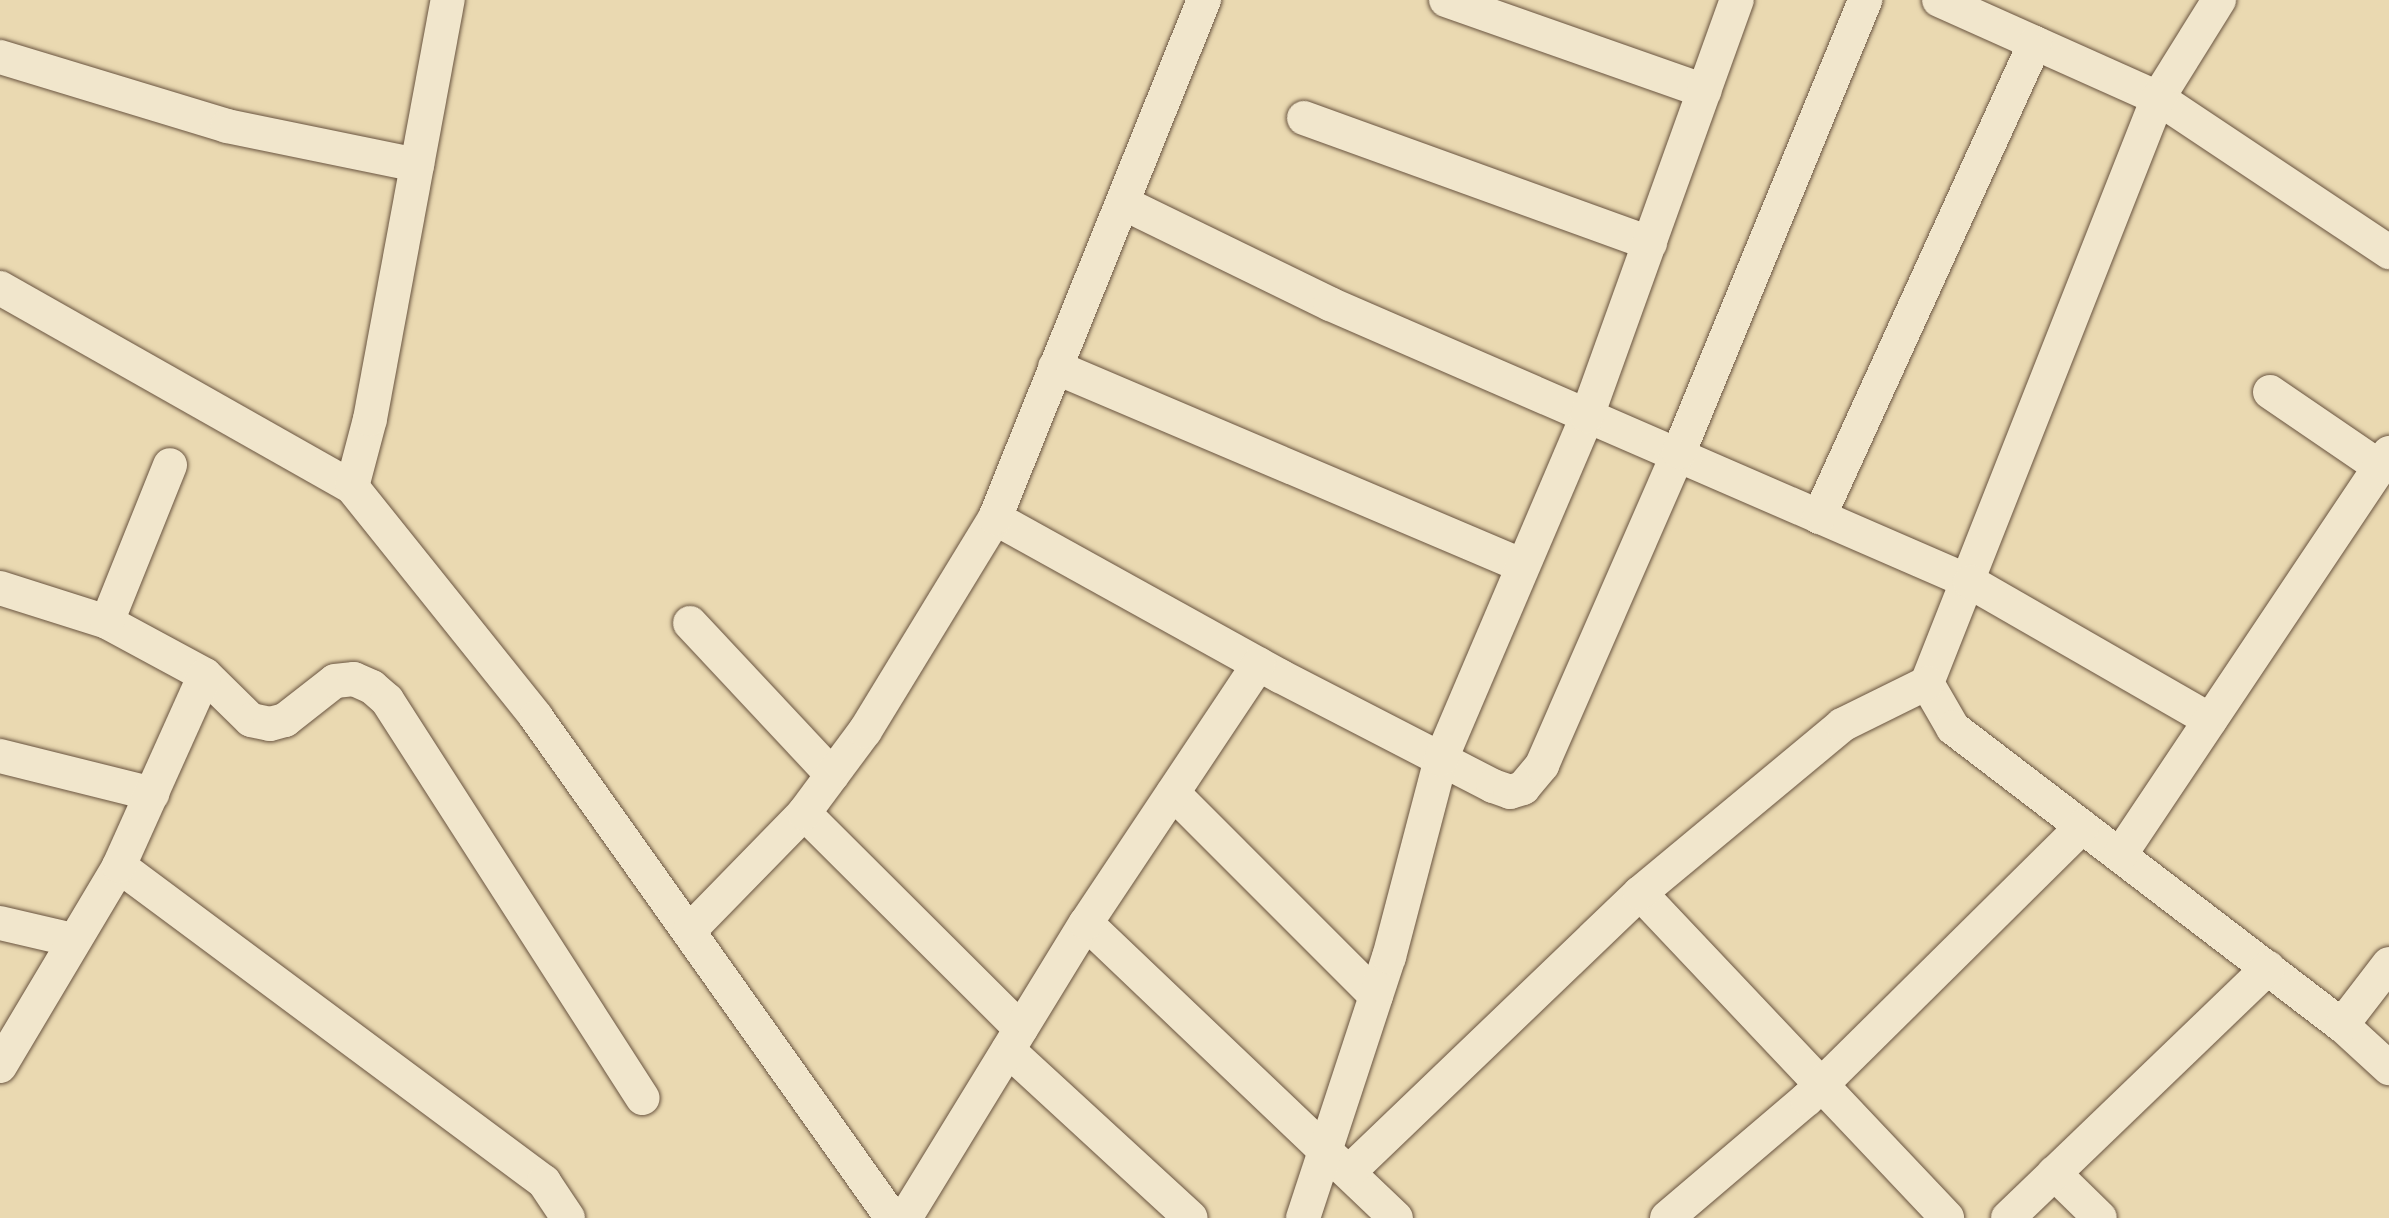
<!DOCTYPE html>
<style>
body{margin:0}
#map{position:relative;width:2389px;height:1218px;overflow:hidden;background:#ead9b1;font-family:"Gentium Book Plus",serif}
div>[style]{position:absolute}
.roads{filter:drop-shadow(0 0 2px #695440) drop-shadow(0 0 2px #695440)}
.minor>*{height:34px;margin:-17px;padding:0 17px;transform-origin:17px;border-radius:17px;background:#f1e6cc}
span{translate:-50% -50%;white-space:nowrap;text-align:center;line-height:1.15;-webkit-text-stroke:6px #f1e6cc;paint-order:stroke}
</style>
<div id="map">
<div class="roads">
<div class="minor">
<div style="left:1446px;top:0;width:274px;rotate:19.4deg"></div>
<div style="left:1939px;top:0;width:240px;rotate:24.1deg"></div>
<div style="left:2158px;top:98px;width:278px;rotate:33.7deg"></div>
<div style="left:2219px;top:0;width:115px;rotate:121.9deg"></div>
<div style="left:2158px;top:98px;width:629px;rotate:111.55deg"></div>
<div style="left:1927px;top:683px;width:52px;rotate:60deg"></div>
<div style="left:1953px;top:728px;width:489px;rotate:37.4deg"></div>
<div style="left:2342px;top:1025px;width:64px;rotate:42.5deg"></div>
<div style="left:0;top:57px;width:237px;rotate:16.9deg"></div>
<div style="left:227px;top:126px;width:194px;rotate:11.6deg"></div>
<div style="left:1304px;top:118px;width:368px;rotate:19.9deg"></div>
<div style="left:1125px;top:204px;width:228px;rotate:26deg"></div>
<div style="left:1330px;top:304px;width:698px;rotate:23.48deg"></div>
<div style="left:1970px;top:582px;width:277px;rotate:29.9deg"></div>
<div style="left:0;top:288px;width:404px;rotate:29.5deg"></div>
<div style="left:352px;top:487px;width:295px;rotate:51.3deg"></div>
<div style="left:536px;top:717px;width:615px;rotate:54.6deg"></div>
<div style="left:1055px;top:367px;width:506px;rotate:23.02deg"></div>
<div style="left:2270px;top:392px;width:133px;rotate:34.3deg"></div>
<div style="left:352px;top:487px;width:70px;rotate:-75.2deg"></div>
<div style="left:370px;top:419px;width:426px;rotate:-79.5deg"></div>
<div style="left:1819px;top:517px;width:521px;rotate:-65.5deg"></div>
<div style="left:995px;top:518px;width:326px;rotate:29deg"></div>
<div style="left:1280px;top:676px;width:240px;rotate:27.3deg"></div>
<div style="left:1493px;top:786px;width:18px;rotate:19deg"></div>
<div style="left:1510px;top:792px;width:14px;rotate:-17deg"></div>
<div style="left:1523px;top:788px;width:30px;rotate:-50deg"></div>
<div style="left:1542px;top:765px;width:342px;rotate:-66.4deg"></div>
<div style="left:1679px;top:452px;width:489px;rotate:-67.6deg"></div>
<div style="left:0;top:588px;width:112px;rotate:17.6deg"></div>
<div style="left:107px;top:622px;width:111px;rotate:28.4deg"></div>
<div style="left:205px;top:675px;width:64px;rotate:44.4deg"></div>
<div style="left:251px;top:720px;width:19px;rotate:12deg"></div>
<div style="left:270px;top:724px;width:16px;rotate:-15deg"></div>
<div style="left:285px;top:720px;width:63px;rotate:-38deg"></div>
<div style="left:335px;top:681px;width:19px;rotate:-6deg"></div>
<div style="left:354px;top:679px;width:20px;rotate:24deg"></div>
<div style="left:372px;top:687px;width:20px;rotate:41deg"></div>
<div style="left:387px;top:700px;width:473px;rotate:57.3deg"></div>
<div style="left:107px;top:622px;width:169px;rotate:-68.1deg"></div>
<div style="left:690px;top:623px;width:208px;rotate:46.9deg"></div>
<div style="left:0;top:756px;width:157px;rotate:14deg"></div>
<div style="left:1173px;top:793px;width:287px;rotate:45deg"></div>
<div style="left:804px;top:813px;width:306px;rotate:44.9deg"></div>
<div style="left:2120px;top:855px;width:484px;rotate:-56.2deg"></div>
<div style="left:119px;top:866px;width:530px;rotate:36.63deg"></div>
<div style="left:544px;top:1182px;width:43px;rotate:56.3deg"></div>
<div style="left:1640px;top:893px;width:447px;rotate:46.6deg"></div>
<div style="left:0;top:923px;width:75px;rotate:13.1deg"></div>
<div style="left:1086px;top:923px;width:428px;rotate:43.6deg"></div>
<div style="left:690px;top:930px;width:163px;rotate:-45.7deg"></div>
<div style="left:804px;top:813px;width:102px;rotate:-53.4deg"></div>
<div style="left:865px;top:731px;width:250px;rotate:-58.6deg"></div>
<div style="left:995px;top:518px;width:559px;rotate:-68.03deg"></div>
<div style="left:2342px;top:1025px;width:77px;rotate:-52.4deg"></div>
<div style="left:1008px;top:1050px;width:248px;rotate:42.6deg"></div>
<div style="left:0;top:1066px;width:233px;rotate:-59.2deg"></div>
<div style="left:119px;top:866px;width:209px;rotate:-65.8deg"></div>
<div style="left:1350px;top:1171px;width:402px;rotate:-43.8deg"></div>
<div style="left:1640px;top:893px;width:263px;rotate:-39.7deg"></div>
<div style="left:1842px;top:725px;width:95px;rotate:-26.3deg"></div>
<div style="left:2054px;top:1173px;width:64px;rotate:44.4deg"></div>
<div style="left:905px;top:1218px;width:346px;rotate:-58.5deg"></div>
<div style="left:1086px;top:923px;width:311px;rotate:-56.3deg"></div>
<div style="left:1303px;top:1218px;width:275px;rotate:-71.8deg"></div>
<div style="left:1389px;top:957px;width:205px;rotate:-75.3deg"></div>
<div style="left:1441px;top:759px;width:373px;rotate:-66.9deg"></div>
<div style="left:1587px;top:416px;width:442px;rotate:-70.2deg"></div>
<div style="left:1667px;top:1218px;width:184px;rotate:-40.4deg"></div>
<div style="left:1807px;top:1099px;width:387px;rotate:-44.7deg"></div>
<div style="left:2008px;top:1218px;width:361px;rotate:-43.9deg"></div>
</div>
</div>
</div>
